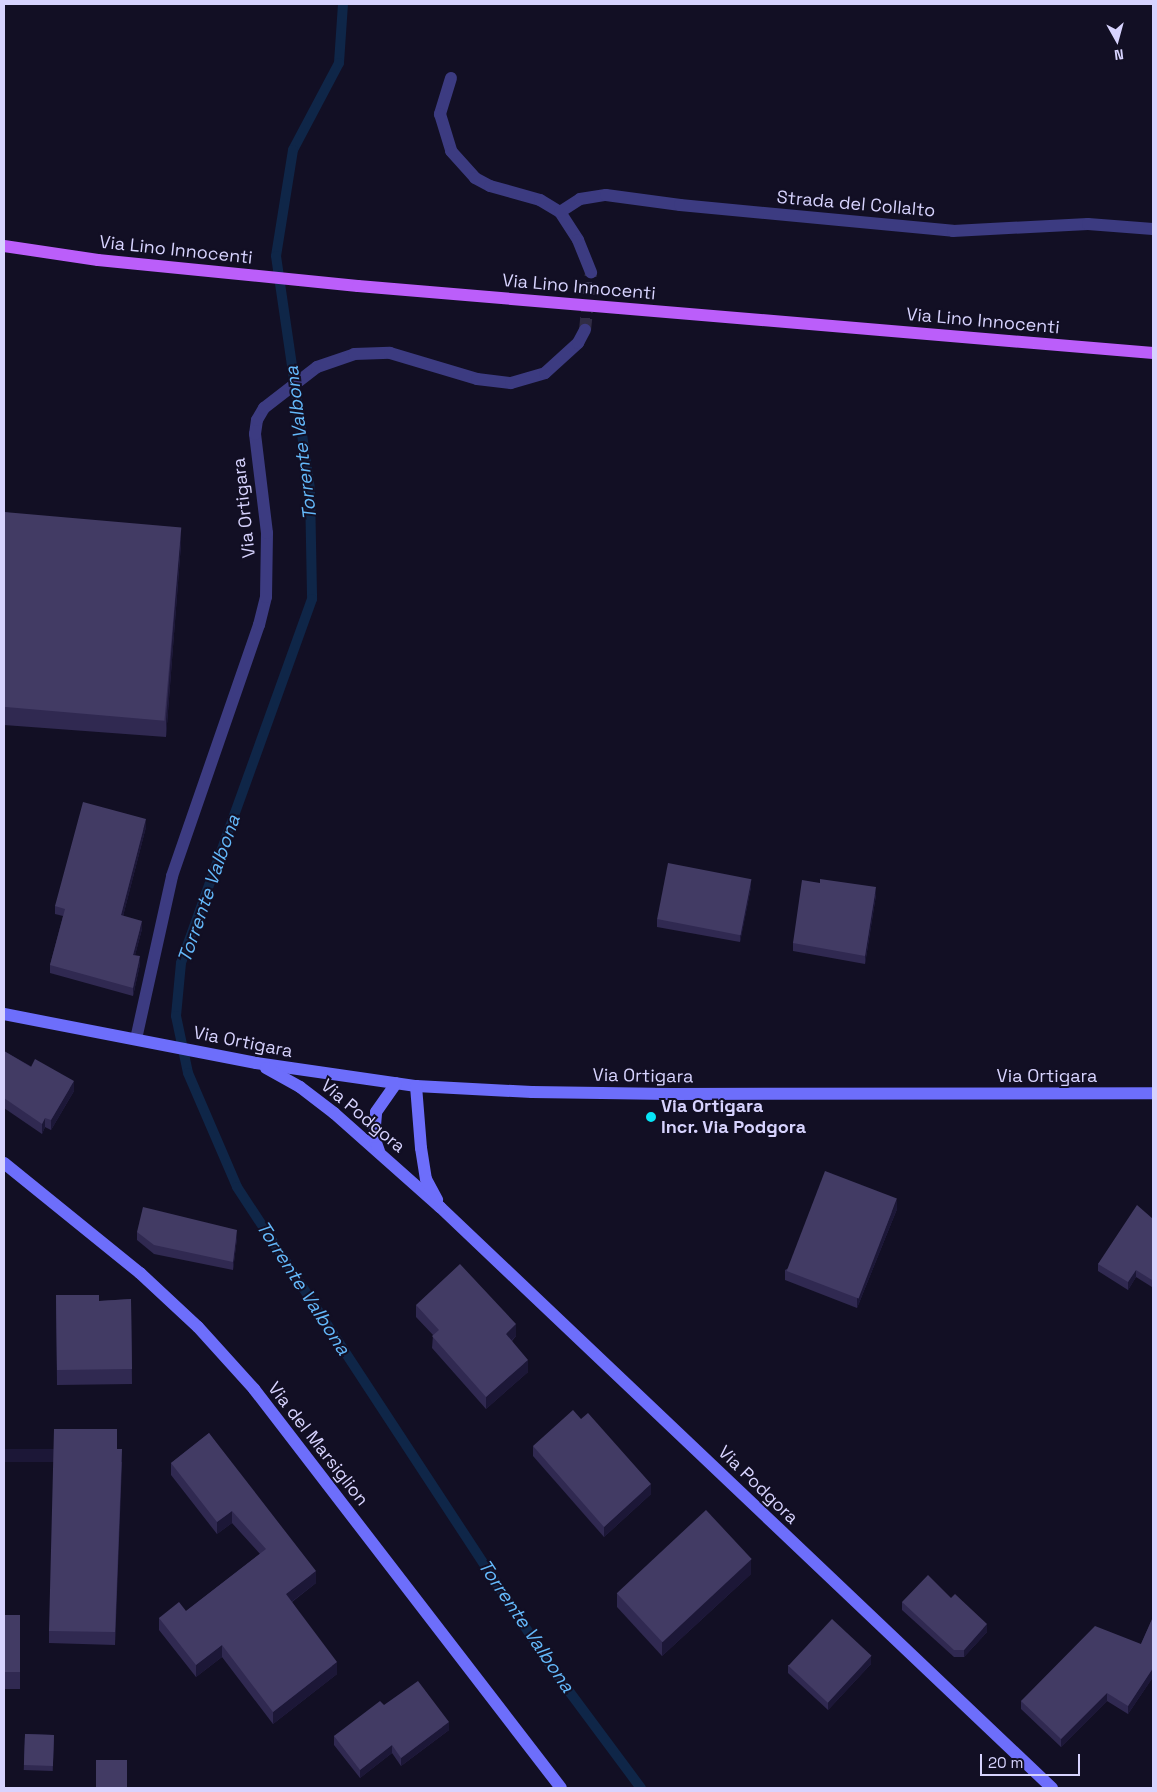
<!DOCTYPE html>
<style>
body{margin:0}
#map{position:relative;width:1157px;height:1792px;overflow:hidden;background:#120f24;font-family:"Space Grotesk",sans-serif}
div>[style]{position:absolute}
.stream>*{height:10px;margin:-5px;padding:0 5px;transform-origin:5px;border-radius:5px;background:#0f2648}
.street-tunnel>*{height:12px;margin-top:-6px;transform-origin:0;background:repeating-linear-gradient(90deg,#302c45 0 12px,transparent 0 18px)}
.street>*{height:12px;margin:-6px;padding:0 6px;transform-origin:6px;border-radius:6px;background:#3c3b81}
.secondary>*{height:12px;margin:-6px;padding:0 6px;transform-origin:6px;border-radius:6px;background:#6d6efb}
.primary>*{height:12px;margin:-6px;padding:0 6px;transform-origin:6px;border-radius:6px;background:#bb5efa}
.wall>*{inset:0;background:#302951;transform-origin:0 0}
.shaded-wall>*{inset:0;background:#1c1737;transform-origin:0 0}
.building>*{inset:0;background:#423b64;transform-origin:0 0}
.dots>*{width:14px;height:14px;translate:-50% -50%;box-sizing:border-box;border:2px solid #120f24;border-radius:50%}
span{translate:-50% -50%;white-space:nowrap;text-align:center;line-height:1.15;-webkit-text-stroke:4px #120f24;paint-order:stroke}
.street-label{font-size:18px;color:#d7d3fe}
.poi-label{font-size:18px;color:#d7d3fe;font-weight:700}
.left{translate:0 -50%;text-align:left}
.water-label{font-size:19px;color:#64b9fb;font-style:italic}
.frame{position:absolute;inset:0;border:5px solid #d7d3fe;pointer-events:none}
.north{position:absolute;left:1092px;top:15px;width:50px;height:50px;-webkit-text-stroke:4px #120f24;paint-order:stroke;rotate:173deg;font-size:14px;font-weight:700;line-height:20px;text-align:center;color:#d7d3fe}
.north::after{content:'';display:block;margin:auto;width:18px;height:22px;background:#d7d3fe;clip-path:polygon(50% 0,100% 100%,50% 72%,0 100%)}
.scale{position:absolute;left:980px;top:1754px;width:100px;height:22px;box-sizing:border-box;border:2px solid #d7d3fe;border-top:0;padding-left:6px;font-size:15px;line-height:18px;white-space:nowrap;color:#d7d3fe;-webkit-text-stroke:4px #120f24;paint-order:stroke}
</style>
<div id="map">
<div class="stream">
<div style="left:343px;top:4px;width:59px;rotate:93.9deg"></div>
<div style="left:339px;top:63px;width:98px;rotate:117.9deg"></div>
<div style="left:293px;top:150px;width:107px;rotate:99.1deg"></div>
<div style="left:276px;top:256px;width:236px;rotate:81.7deg"></div>
<div style="left:310px;top:490px;width:109px;rotate:88.9deg"></div>
<div style="left:312px;top:599px;width:387px;rotate:109.8deg"></div>
<div style="left:181px;top:963px;width:53px;rotate:95.4deg"></div>
<div style="left:176px;top:1016px;width:58px;rotate:78.1deg"></div>
<div style="left:188px;top:1073px;width:124px;rotate:66.7deg"></div>
<div style="left:237px;top:1187px;width:579px;rotate:56.78deg"></div>
<div style="left:554px;top:1671px;width:146px;rotate:53.4deg"></div>
</div>
<div class="street-tunnel">
<div style="left:585px;top:330px;width:58px;rotate:-84.1deg"></div>
</div>
<div class="street">
<div style="left:451px;top:78px;width:38px;rotate:107deg"></div>
<div style="left:440px;top:114px;width:39px;rotate:73deg"></div>
<div style="left:451px;top:151px;width:36px;rotate:48deg"></div>
<div style="left:475px;top:178px;width:17px;rotate:28deg"></div>
<div style="left:490px;top:186px;width:52px;rotate:15.6deg"></div>
<div style="left:540px;top:200px;width:23px;rotate:31deg"></div>
<div style="left:560px;top:212px;width:33px;rotate:57deg"></div>
<div style="left:578px;top:240px;width:35px;rotate:68deg"></div>
<div style="left:560px;top:212px;width:24px;rotate:-33deg"></div>
<div style="left:580px;top:199px;width:26px;rotate:-9deg"></div>
<div style="left:606px;top:195px;width:75px;rotate:7.7deg"></div>
<div style="left:680px;top:205px;width:274px;rotate:5.4deg"></div>
<div style="left:953px;top:231px;width:135px;rotate:-3deg"></div>
<div style="left:1088px;top:224px;width:65px;rotate:4.4deg"></div>
<div style="left:136px;top:1039px;width:167px;rotate:-77.5deg"></div>
<div style="left:172px;top:876px;width:266px;rotate:-70.9deg"></div>
<div style="left:259px;top:625px;width:29px;rotate:-76deg"></div>
<div style="left:266px;top:597px;width:64px;rotate:-89.1deg"></div>
<div style="left:267px;top:533px;width:100px;rotate:-96.9deg"></div>
<div style="left:255px;top:434px;width:14px;rotate:-82deg"></div>
<div style="left:257px;top:420px;width:14px;rotate:-60deg"></div>
<div style="left:264px;top:408px;width:67px;rotate:-37.7deg"></div>
<div style="left:317px;top:367px;width:39px;rotate:-19deg"></div>
<div style="left:354px;top:354px;width:36px;rotate:-2deg"></div>
<div style="left:390px;top:353px;width:91px;rotate:16.6deg"></div>
<div style="left:477px;top:379px;width:34px;rotate:7deg"></div>
<div style="left:511px;top:383px;width:35px;rotate:-16deg"></div>
<div style="left:545px;top:373px;width:45px;rotate:-42.3deg"></div>
<div style="left:578px;top:343px;width:15px;rotate:-62deg"></div>
</div>
<div class="secondary">
<div style="left:4px;top:1014px;width:257px;rotate:11deg"></div>
<div style="left:256px;top:1063px;width:162px;rotate:8.2deg"></div>
<div style="left:416px;top:1086px;width:116px;rotate:3deg"></div>
<div style="left:532px;top:1092px;width:139px;rotate:0.8deg"></div>
<div style="left:671px;top:1094px;width:482px;rotate:-0.1deg"></div>
<div style="left:266px;top:1068px;width:39px;rotate:29deg"></div>
<div style="left:300px;top:1087px;width:43px;rotate:37.4deg"></div>
<div style="left:334px;top:1113px;width:142px;rotate:41.6deg"></div>
<div style="left:440px;top:1207px;width:844px;rotate:43.51deg"></div>
<div style="left:416px;top:1086px;width:62px;rotate:85.4deg"></div>
<div style="left:421px;top:1148px;width:31px;rotate:81deg"></div>
<div style="left:426px;top:1179px;width:24px;rotate:62deg"></div>
<div style="left:379px;top:1151px;width:15px;rotate:-110deg"></div>
<div style="left:374px;top:1137px;width:25px;rotate:-85deg"></div>
<div style="left:376px;top:1112px;width:35px;rotate:-55deg"></div>
<div style="left:4px;top:1163px;width:175px;rotate:39deg"></div>
<div style="left:140px;top:1273px;width:79px;rotate:43deg"></div>
<div style="left:198px;top:1327px;width:84px;rotate:47.9deg"></div>
<div style="left:254px;top:1389px;width:503px;rotate:52.42deg"></div>
</div>
<div class="primary">
<div style="left:4px;top:246px;width:95px;rotate:8.5deg"></div>
<div style="left:98px;top:260px;width:261px;rotate:5.7deg"></div>
<div style="left:358px;top:286px;width:798px;rotate:4.82deg"></div>
</div>
<div class="wall">
<div style="clip-path:polygon(4px 512px,181px 544px,166px 737px,4px 725px)"></div>
<div style="clip-path:polygon(146px 827px,123px 916px,142px 929px,135px 955px,140px 964px,133px 996px,50px 973px,50px 965px,63px 916px,55px 914px,55px 906px)"></div>
<div style="clip-path:polygon(820px 883px,876px 895px,865px 964px,793px 951px,793px 943px)"></div>
<div style="clip-path:polygon(751px 887px,740px 942px,657px 927px,657px 919px)"></div>
<div style="clip-path:polygon(4px 1051px,74px 1091px,51px 1130px,45px 1127px,42px 1134px,4px 1108px)"></div>
<div style="clip-path:polygon(897px 1209px,857px 1308px,785px 1280px,785px 1270px)"></div>
<div style="clip-path:polygon(1153px 1219px,1153px 1284px,1152px 1287px,1136px 1277px,1128px 1290px,1098px 1271px,1098px 1264px)"></div>
<div style="clip-path:polygon(137px 1232px,237px 1238px,233px 1270px,154px 1254px,137px 1240px)"></div>
<div style="clip-path:polygon(56px 1295px,99px 1301px,131px 1299px,132px 1384px,57px 1385px)"></div>
<div style="clip-path:polygon(416px 1305px,516px 1336px,512px 1341px,528px 1372px,486px 1409px,432px 1348px,433px 1335px,416px 1317px)"></div>
<div style="clip-path:polygon(209px 1433px,316px 1583px,292px 1602px,337px 1674px,273px 1724px,222px 1657px,196px 1677px,159px 1630px,159px 1618px,186px 1611px,260px 1554px,232px 1523px,217px 1534px,171px 1475px,171px 1463px)"></div>
<div style="clip-path:polygon(533px 1446px,651px 1494px,604px 1537px,533px 1456px)"></div>
<div style="clip-path:polygon(117px 1449px,122px 1462px,115px 1645px,49px 1643px,49px 1631px)"></div>
<div style="clip-path:polygon(751px 1574px,662px 1656px,617px 1607px,617px 1593px)"></div>
<div style="clip-path:polygon(951px 1598px,987px 1632px,964px 1657px,954px 1657px,902px 1610px,902px 1602px)"></div>
<div style="left:4px;top:1615px;width:16px;height:74px"></div>
<div style="clip-path:polygon(1153px 1617px,1153px 1677px,1128px 1714px,1107px 1701px,1061px 1747px,1021px 1709px,1021px 1701px,1141px 1644px)"></div>
<div style="clip-path:polygon(871px 1664px,828px 1710px,788px 1673px,788px 1665px)"></div>
<div style="clip-path:polygon(384px 1705px,449px 1730px,401px 1766px,392px 1753px,360px 1778px,334px 1745px,334px 1736px)"></div>
<div style="left:54px;top:1735px;width:36px;height:29px;rotate:92deg"></div>
</div>
<div class="shaded-wall">
<div style="clip-path:polygon(181px 526px,181px 544px,166px 737px,166px 719px)"></div>
<div style="clip-path:polygon(146px 819px,146px 827px,121px 924px,121px 915px)"></div>
<div style="clip-path:polygon(751px 879px,751px 887px,740px 942px,740px 933px)"></div>
<div style="clip-path:polygon(876px 887px,876px 895px,865px 964px,865px 956px)"></div>
<div style="clip-path:polygon(142px 921px,142px 929px,133px 963px,133px 955px)"></div>
<div style="clip-path:polygon(140px 956px,140px 964px,133px 996px,133px 988px)"></div>
<div style="clip-path:polygon(74px 1081px,74px 1091px,51px 1130px,51px 1120px)"></div>
<div style="clip-path:polygon(45px 1118px,45px 1127px,42px 1134px,42px 1124px)"></div>
<div style="clip-path:polygon(897px 1199px,897px 1209px,857px 1308px,857px 1299px)"></div>
<div style="clip-path:polygon(237px 1230px,237px 1238px,233px 1270px,233px 1262px)"></div>
<div style="clip-path:polygon(1136px 1270px,1136px 1277px,1128px 1290px,1128px 1282px)"></div>
<div style="clip-path:polygon(1153px 1277px,1153px 1284px,1152px 1287px,1152px 1280px)"></div>
<div style="clip-path:polygon(516px 1324px,516px 1336px,506px 1346px,506px 1334px)"></div>
<div style="clip-path:polygon(528px 1360px,528px 1372px,486px 1409px,486px 1397px)"></div>
<div style="left:122px;top:1449px;width:13px;height:183px;rotate:90deg"></div>
<div style="clip-path:polygon(651px 1484px,651px 1494px,604px 1537px,604px 1527px)"></div>
<div style="clip-path:polygon(232px 1511px,232px 1523px,217px 1534px,217px 1522px)"></div>
<div style="clip-path:polygon(751px 1559px,751px 1574px,662px 1656px,662px 1641px)"></div>
<div style="clip-path:polygon(316px 1571px,316px 1583px,286px 1606px,286px 1594px)"></div>
<div style="clip-path:polygon(987px 1624px,987px 1632px,964px 1657px,964px 1650px)"></div>
<div style="clip-path:polygon(222px 1645px,222px 1657px,196px 1677px,196px 1665px)"></div>
<div style="clip-path:polygon(871px 1656px,871px 1664px,828px 1710px,828px 1702px)"></div>
<div style="clip-path:polygon(337px 1662px,337px 1674px,273px 1724px,273px 1712px)"></div>
<div style="clip-path:polygon(1153px 1668px,1153px 1677px,1128px 1714px,1128px 1706px)"></div>
<div style="clip-path:polygon(1107px 1693px,1107px 1701px,1061px 1747px,1061px 1739px)"></div>
<div style="clip-path:polygon(449px 1722px,449px 1730px,401px 1766px,401px 1758px)"></div>
<div style="clip-path:polygon(392px 1745px,392px 1753px,360px 1778px,360px 1770px)"></div>
</div>
<div class="building">
<div style="left:4px;top:512px;width:178px;height:194px;rotate:5deg"></div>
<div style="clip-path:polygon(83px 802px,146px 819px,121px 915px,142px 921px,133px 955px,140px 956px,133px 988px,50px 965px,65px 909px,55px 906px)"></div>
<div style="left:668px;top:863px;width:85px;height:57px;rotate:11deg"></div>
<div style="clip-path:polygon(820px 879px,876px 887px,865px 956px,793px 943px,802px 880px,820px 883px)"></div>
<div style="clip-path:polygon(4px 1051px,31px 1067px,35px 1059px,74px 1081px,51px 1120px,45px 1118px,42px 1124px,4px 1098px)"></div>
<div style="left:825px;top:1171px;width:77px;height:107px;rotate:21deg"></div>
<div style="clip-path:polygon(1137px 1205px,1153px 1219px,1153px 1277px,1152px 1280px,1136px 1270px,1128px 1282px,1098px 1264px)"></div>
<div style="clip-path:polygon(143px 1207px,237px 1230px,233px 1262px,154px 1245px,137px 1232px)"></div>
<div style="clip-path:polygon(4px 1213px,5px 1213px,4px 1270px)"></div>
<div style="clip-path:polygon(460px 1264px,516px 1324px,506px 1334px,528px 1360px,486px 1397px,432px 1336px,439px 1330px,416px 1305px)"></div>
<div style="clip-path:polygon(56px 1295px,99px 1295px,99px 1301px,131px 1299px,132px 1369px,57px 1370px)"></div>
<div style="clip-path:polygon(573px 1410px,581px 1419px,588px 1413px,651px 1484px,604px 1527px,533px 1446px)"></div>
<div style="clip-path:polygon(54px 1429px,117px 1429px,117px 1449px,122px 1449px,115px 1632px,49px 1631px)"></div>
<div style="clip-path:polygon(209px 1433px,316px 1571px,286px 1594px,337px 1662px,273px 1712px,222px 1645px,196px 1665px,159px 1618px,179px 1602px,186px 1611px,266px 1549px,232px 1511px,217px 1522px,171px 1463px)"></div>
<div style="left:706px;top:1510px;width:67px;height:122px;rotate:47deg"></div>
<div style="clip-path:polygon(928px 1575px,951px 1598px,955px 1594px,987px 1624px,964px 1650px,954px 1650px,902px 1602px)"></div>
<div style="left:4px;top:1615px;width:16px;height:57px"></div>
<div style="clip-path:polygon(1153px 1617px,1153px 1668px,1128px 1706px,1107px 1693px,1061px 1739px,1021px 1701px,1095px 1626px,1141px 1644px)"></div>
<div style="left:832px;top:1619px;width:54px;height:64px;rotate:43deg"></div>
<div style="clip-path:polygon(418px 1681px,449px 1722px,401px 1758px,392px 1745px,360px 1770px,334px 1736px,380px 1701px,384px 1705px)"></div>
<div style="left:54px;top:1735px;width:31px;height:29px;rotate:92deg"></div>
<div style="left:127px;top:1760px;width:28px;height:31px;rotate:90deg"></div>
</div>
<div class="dots">
<div style="left:651px;top:1117px;background:#07e5f6"></div>
</div>
<div class="street-label">
<span style="left:856px;top:204px;rotate:5deg">Strada del Collalto</span>
<span style="left:176px;top:250px;rotate:6deg">Via Lino Innocenti</span>
<span style="left:579px;top:287px;rotate:5deg">Via Lino Innocenti</span>
<span style="left:983px;top:321px;rotate:5deg">Via Lino Innocenti</span>
<span style="left:244px;top:508px;rotate:-96deg">Via Ortigara</span>
<span style="left:243px;top:1042px;rotate:11deg">Via Ortigara</span>
<span style="left:643px;top:1076px;rotate:1deg">Via Ortigara</span>
<span style="left:1047px;top:1076px">Via Ortigara</span>
<span style="left:363px;top:1116px;rotate:40deg">Via Podgora</span>
<span style="left:318px;top:1444px;rotate:52deg">Via del Marsiglion</span>
<span style="left:758px;top:1485px;rotate:44deg">Via Podgora</span>
</div>
<div class="poi-label">
<span class="left" style="left:661px;top:1117px">Via Ortigara<br>Incr. Via Podgora</span>
</div>
<div class="water-label">
<span style="left:301px;top:443px;rotate:-97deg">Torrente Valbona</span>
<span style="left:209px;top:889px;rotate:-71deg">Torrente Valbona</span>
<span style="left:303px;top:1288px;rotate:57deg">Torrente Valbona</span>
<span style="left:526px;top:1626px;rotate:56deg">Torrente Valbona</span>
</div>
<div class="frame"></div>
<div class="north">N</div>
<div class="scale">20 m</div>
</div>
